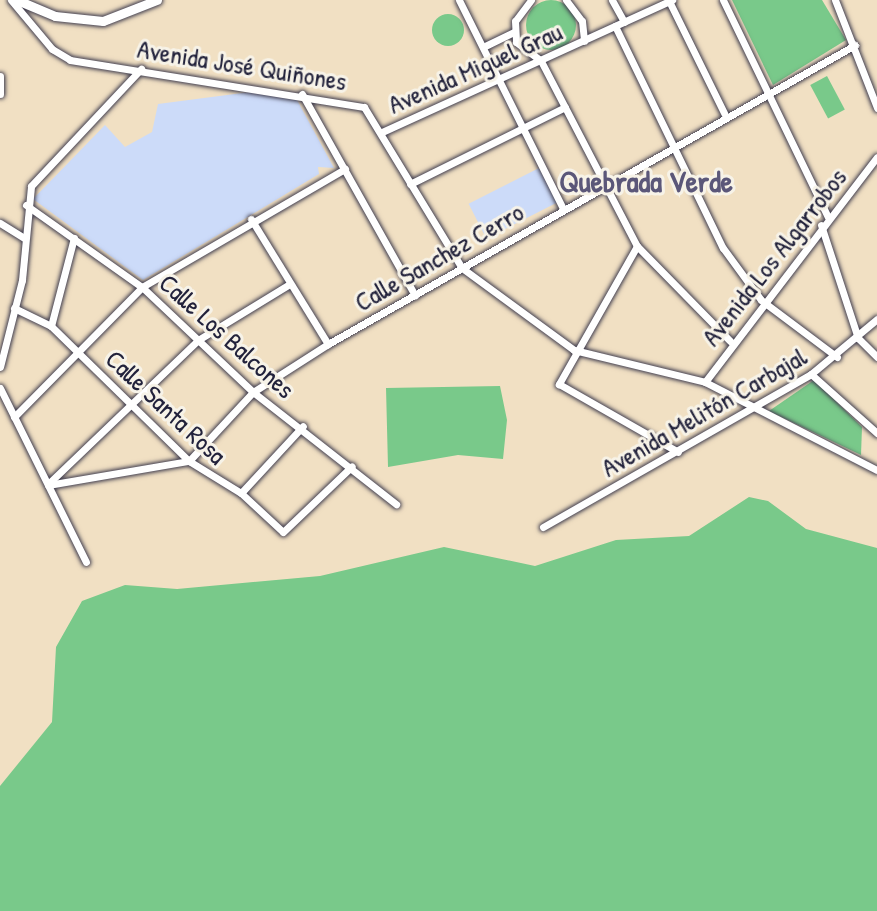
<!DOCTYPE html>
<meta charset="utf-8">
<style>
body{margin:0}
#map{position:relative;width:877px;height:911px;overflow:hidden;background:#f1e0c3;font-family:"Patrick Hand",sans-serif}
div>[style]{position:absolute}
.built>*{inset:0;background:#ccdbf9;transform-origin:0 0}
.green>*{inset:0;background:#79c98a;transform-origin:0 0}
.round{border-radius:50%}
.roads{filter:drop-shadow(0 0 2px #413e4f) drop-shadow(0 0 2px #413e4f)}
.street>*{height:7px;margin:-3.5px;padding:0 3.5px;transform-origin:3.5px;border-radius:3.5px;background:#fff}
.secondary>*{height:9px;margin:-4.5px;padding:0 4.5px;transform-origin:4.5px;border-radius:4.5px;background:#fff}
span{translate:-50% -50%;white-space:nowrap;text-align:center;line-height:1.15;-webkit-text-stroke:6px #f7f3e8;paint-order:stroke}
.street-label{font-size:26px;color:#22223b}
.quarter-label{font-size:30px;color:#5b5779;font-weight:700}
</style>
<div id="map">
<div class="built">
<div style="clip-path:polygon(250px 92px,297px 100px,334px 168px,318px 167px,319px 174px,143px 280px,33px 199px,105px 125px,125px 147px,152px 132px,158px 104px)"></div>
<div style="left:539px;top:168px;width:39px;height:79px;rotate:63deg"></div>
</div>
<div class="green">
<div style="clip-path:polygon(732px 0,822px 0,846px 40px,773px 85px)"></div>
<div class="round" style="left:526px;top:0;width:50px;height:50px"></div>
<div class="round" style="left:432px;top:14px;width:32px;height:32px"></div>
<div style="left:827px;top:76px;width:38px;height:19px;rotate:62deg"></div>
<div style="clip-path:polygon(814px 380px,862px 427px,861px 455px,769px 411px)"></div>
<div style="clip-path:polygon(500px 386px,507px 420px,503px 459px,458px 455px,388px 467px,386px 388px)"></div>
<div style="clip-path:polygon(749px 497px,768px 501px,806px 529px,877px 548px,877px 911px,0 911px,0 786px,52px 722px,56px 647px,82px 601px,125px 585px,177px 589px,320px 576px,444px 547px,535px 566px,616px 540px,689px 536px)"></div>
</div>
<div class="roads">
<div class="street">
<div style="left:11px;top:0;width:64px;rotate:50.1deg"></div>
<div style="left:52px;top:49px;width:21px;rotate:31deg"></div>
<div style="left:70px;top:60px;width:298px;rotate:9.1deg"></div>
<div style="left:364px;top:107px;width:188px;rotate:58.7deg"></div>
<div style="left:462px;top:268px;width:139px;rotate:36.2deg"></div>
<div style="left:574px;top:350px;width:135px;rotate:13.7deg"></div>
<div style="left:705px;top:382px;width:193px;rotate:27.1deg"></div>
<div style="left:459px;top:0;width:233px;rotate:63.5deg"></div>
<div style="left:531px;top:0;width:26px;rotate:127deg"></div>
<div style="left:515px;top:21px;width:21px;rotate:87deg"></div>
<div style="left:516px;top:42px;width:31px;rotate:37deg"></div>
<div style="left:541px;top:61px;width:208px;rotate:62.6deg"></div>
<div style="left:637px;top:246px;width:133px;rotate:45.6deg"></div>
<div style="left:566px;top:0;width:26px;rotate:53deg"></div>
<div style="left:582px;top:21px;width:20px;rotate:84deg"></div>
<div style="left:612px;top:0;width:25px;rotate:61deg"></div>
<div style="left:723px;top:0;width:241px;rotate:64.2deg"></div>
<div style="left:835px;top:0;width:116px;rotate:68.7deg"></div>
<div style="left:669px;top:1px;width:127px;rotate:63.8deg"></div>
<div style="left:615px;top:26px;width:247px;rotate:64.1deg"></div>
<div style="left:723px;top:248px;width:64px;rotate:53.8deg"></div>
<div style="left:761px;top:300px;width:95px;rotate:36.9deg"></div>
<div style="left:483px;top:47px;width:34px;rotate:-26deg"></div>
<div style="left:0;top:76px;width:18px;rotate:90deg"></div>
<div style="left:302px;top:94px;width:231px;rotate:60.7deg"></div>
<div style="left:382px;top:132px;width:319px;rotate:-24.5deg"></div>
<div style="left:410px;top:184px;width:173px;rotate:-26.4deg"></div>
<div style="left:26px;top:205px;width:142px;rotate:35.3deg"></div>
<div style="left:142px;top:287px;width:153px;rotate:43.4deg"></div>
<div style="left:253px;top:392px;width:182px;rotate:38.1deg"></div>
<div style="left:251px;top:219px;width:147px;rotate:58.4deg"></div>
<div style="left:0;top:223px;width:28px;rotate:32deg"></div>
<div style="left:821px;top:225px;width:119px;rotate:71.9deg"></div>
<div style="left:858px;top:338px;width:27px;rotate:45deg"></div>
<div style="left:637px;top:246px;width:159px;rotate:119.5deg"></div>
<div style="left:559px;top:384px;width:137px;rotate:29.7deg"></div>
<div style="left:14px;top:308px;width:41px;rotate:25.9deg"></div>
<div style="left:51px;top:326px;width:193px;rotate:44.4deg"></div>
<div style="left:189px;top:461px;width:61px;rotate:31.6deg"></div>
<div style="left:241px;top:493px;width:57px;rotate:42.9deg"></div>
<div style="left:283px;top:532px;width:95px;rotate:-43.7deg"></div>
<div style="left:51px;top:326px;width:91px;rotate:-75.4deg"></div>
<div style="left:0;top:367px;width:90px;rotate:-75.8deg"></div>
<div style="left:22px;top:280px;width:94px;rotate:-84.5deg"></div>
<div style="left:31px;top:186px;width:161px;rotate:-46.8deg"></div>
<div style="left:811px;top:374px;width:89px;rotate:41.8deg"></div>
<div style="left:705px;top:382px;width:283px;rotate:-52.6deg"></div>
<div style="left:0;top:388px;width:194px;rotate:63.7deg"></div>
<div style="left:14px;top:417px;width:182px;rotate:-45.4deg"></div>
<div style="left:142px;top:287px;width:235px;rotate:-30.2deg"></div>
<div style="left:48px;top:484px;width:208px;rotate:-43.8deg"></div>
<div style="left:198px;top:340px;width:105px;rotate:-31.4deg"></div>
<div style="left:48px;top:485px;width:143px;rotate:-9.7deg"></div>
<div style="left:189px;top:461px;width:94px;rotate:-47.2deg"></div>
<div style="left:253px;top:392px;width:89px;rotate:-32.6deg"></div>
<div style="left:328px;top:344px;width:606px;rotate:-29.57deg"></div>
<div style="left:241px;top:493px;width:91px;rotate:-47.2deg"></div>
<div style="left:543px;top:527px;width:309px;rotate:-29.7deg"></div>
<div style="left:811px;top:374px;width:86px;rotate:-39.8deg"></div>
</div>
<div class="secondary">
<div style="left:17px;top:0;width:41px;rotate:22.8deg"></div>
<div style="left:55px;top:16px;width:48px;rotate:5.9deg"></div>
<div style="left:103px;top:21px;width:58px;rotate:-21.3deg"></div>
</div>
</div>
<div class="street-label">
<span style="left:242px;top:65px;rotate:9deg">Avenida José Quiñones</span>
<span style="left:475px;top:68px;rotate:-24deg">Avenida Miguel Grau</span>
<span style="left:439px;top:257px;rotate:-30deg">Calle Sanchez Cerro</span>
<span style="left:774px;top:257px;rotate:-52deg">Avenida Los Algarrobos</span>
<span style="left:227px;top:336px;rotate:42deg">Calle Los Balcones</span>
<span style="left:166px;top:407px;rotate:43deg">Calle Santa Rosa</span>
<span style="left:704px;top:412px;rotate:-30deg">Avenida Melitón Carbajal</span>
</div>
<div class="quarter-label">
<span style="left:646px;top:181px">Quebrada Verde</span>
</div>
</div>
